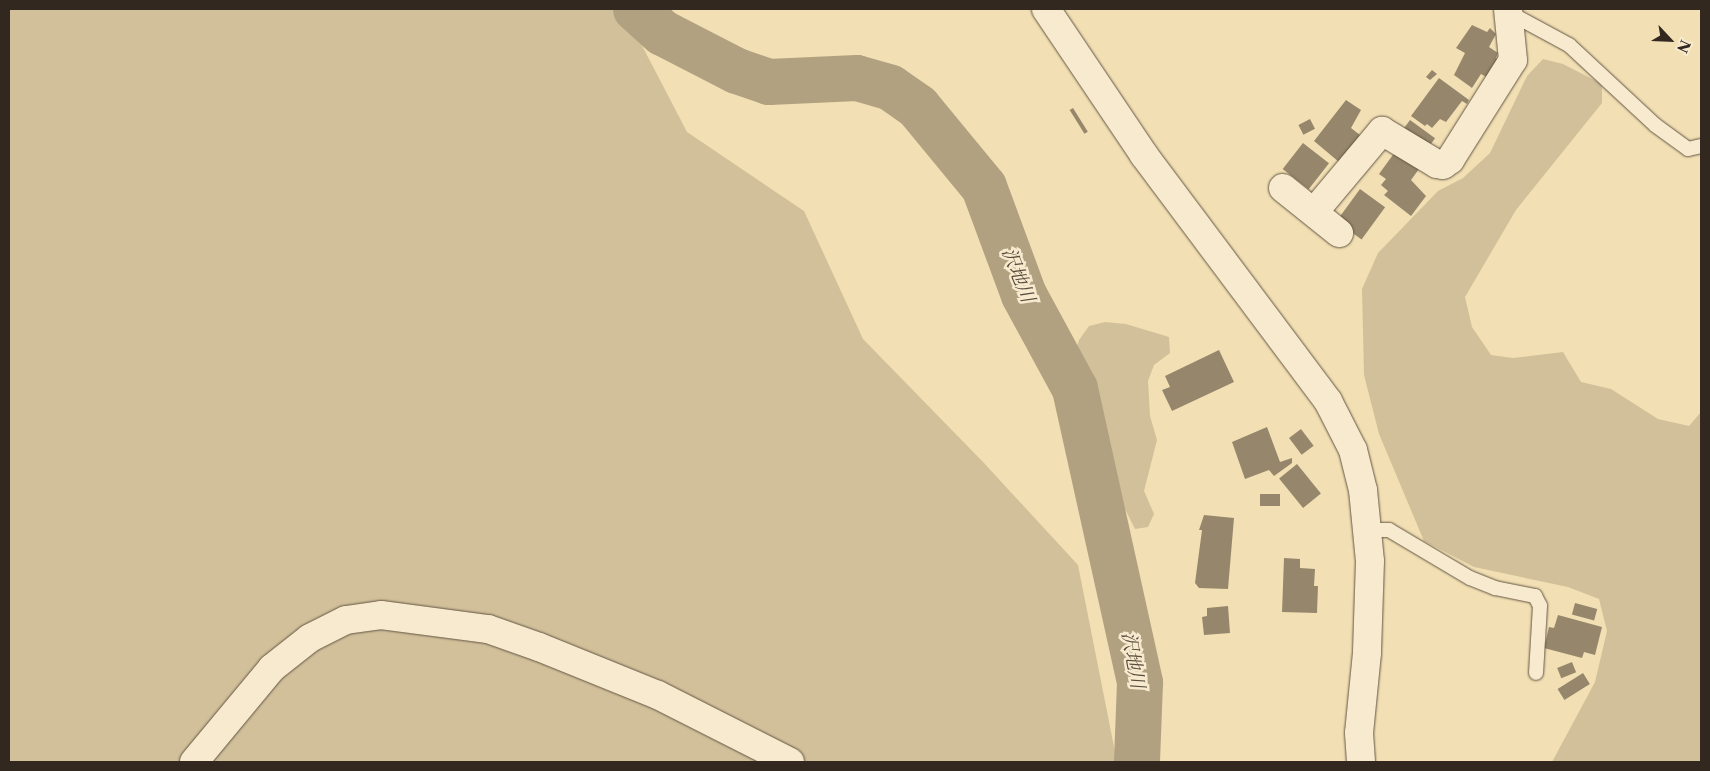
<!DOCTYPE html>
<meta charset="utf-8">
<style>
body{margin:0}
#map{position:relative;width:1710px;height:771px;overflow:hidden;background:#f2dfb3;font-family:"Libre Caslon Text","Noto Serif JP",serif}
div>[style]{position:absolute}
.green>*{inset:0;background:#d2c09a}
.river>*{height:46px;margin:-23px;padding:0 23px;transform-origin:23px;border-radius:23px;background:#b1a181}
.building>*{inset:0;background:#96876c;transform-origin:0 0}
.roads{filter:drop-shadow(0 0 1px #635645) drop-shadow(0 0 1px #635645)}
.service>*{height:14px;margin:-7px;padding:0 7px;transform-origin:7px;border-radius:7px;background:#f7eace}
.minor>*{height:28px;margin:-14px;padding:0 14px;transform-origin:14px;border-radius:14px;background:#f7eace}
.tertiary>*{height:28px;margin:-14px;padding:0 14px;transform-origin:14px;border-radius:14px;background:#f7eace}
span{translate:-50% -50%;white-space:nowrap;text-align:center;line-height:1.15;-webkit-text-stroke:5px #f7eace;paint-order:stroke}
.water-label{font-size:19px;color:#594c3d;font-style:italic}
.frame{position:absolute;inset:0;border:10px solid #332820;pointer-events:none}
.north{position:absolute;left:1645px;top:15px;width:50px;height:50px;-webkit-text-stroke:4px #f7eace;paint-order:stroke;rotate:115deg;font-size:14px;font-weight:700;line-height:20px;text-align:center;color:#332820}
.north::after{content:'';display:block;margin:auto;width:18px;height:22px;background:#332820;clip-path:polygon(50% 0,100% 100%,50% 72%,0 100%)}
</style>
<div id="map">
<div class="green">
<div style="clip-path:polygon(9px 9px,623px 9px,687px 132px,804px 211px,863px 339px,984px 463px,1078px 565px,1117px 762px,9px 762px)"></div>
<div style="clip-path:polygon(1543px 59px,1563px 64px,1602px 84px,1602px 103px,1516px 210px,1465px 297px,1472px 327px,1491px 355px,1513px 358px,1563px 352px,1581px 382px,1611px 389px,1658px 419px,1689px 426px,1701px 412px,1701px 762px,1552px 762px,1595px 682px,1607px 631px,1599px 599px,1568px 587px,1474px 567px,1424px 541px,1379px 434px,1364px 375px,1362px 289px,1378px 253px,1438px 191px,1463px 178px,1490px 153px,1527px 76px)"></div>
<div style="clip-path:polygon(1105px 322px,1126px 324px,1169px 337px,1170px 353px,1154px 365px,1148px 381px,1150px 416px,1157px 440px,1144px 491px,1154px 514px,1148px 527px,1135px 529px,1120px 499px,1107px 463px,1101px 419px,1084px 388px,1082px 370px,1074px 355px,1079px 340px,1089px 326px)"></div>
</div>
<div class="river">
<div style="left:636px;top:9px;width:36px;rotate:42deg"></div>
<div style="left:663px;top:33px;width:83px;rotate:27.2deg"></div>
<div style="left:737px;top:71px;width:34px;rotate:19deg"></div>
<div style="left:769px;top:82px;width:88px;rotate:-2.6deg"></div>
<div style="left:857px;top:78px;width:35px;rotate:16deg"></div>
<div style="left:891px;top:88px;width:33px;rotate:35deg"></div>
<div style="left:918px;top:107px;width:104px;rotate:50.5deg"></div>
<div style="left:984px;top:187px;width:115px;rotate:69.7deg"></div>
<div style="left:1024px;top:295px;width:107px;rotate:61.5deg"></div>
<div style="left:1075px;top:389px;width:301px;rotate:77.5deg"></div>
<div style="left:1140px;top:683px;width:79px;rotate:92.2deg"></div>
</div>
<div class="building">
<div style="clip-path:polygon(1472px 25px,1487px 32px,1490px 28px,1496px 34px,1489px 47px,1498px 53px,1496px 58px,1501px 61px,1490px 79px,1481px 74px,1472px 88px,1454px 75px,1465px 53px,1456px 48px)"></div>
<div style="clip-path:polygon(1432px 70px,1437px 74px,1430px 80px,1426px 77px)"></div>
<div style="clip-path:polygon(1439px 78px,1469px 100px,1467px 104px,1462px 101px,1446px 122px,1440px 119px,1432px 128px,1427px 124px,1425px 126px,1411px 116px)"></div>
<div style="clip-path:polygon(1346px 100px,1361px 110px,1351px 128px,1360px 135px,1339px 162px,1314px 141px)"></div>
<div style="left:1073px;top:108px;width:28px;height:4px;rotate:58deg"></div>
<div style="left:1310px;top:119px;width:11px;height:13px;rotate:63deg"></div>
<div style="left:1410px;top:120px;width:31px;height:10px;rotate:36deg"></div>
<div style="left:1303px;top:143px;width:33px;height:33px;rotate:38deg"></div>
<div style="clip-path:polygon(1395px 152px,1419px 169px,1411px 180px,1426px 196px,1411px 216px,1384px 195px,1388px 191px,1381px 185px,1386px 179px,1379px 174px)"></div>
<div style="left:1360px;top:189px;width:31px;height:40px;rotate:36deg"></div>
<div style="clip-path:polygon(1219px 350px,1234px 382px,1172px 411px,1162px 390px,1170px 387px,1165px 376px)"></div>
<div style="clip-path:polygon(1267px 427px,1280px 462px,1292px 458px,1292px 463px,1274px 476px,1269px 470px,1245px 479px,1232px 442px)"></div>
<div style="left:1301px;top:429px;width:21px;height:15px;rotate:53deg"></div>
<div style="left:1297px;top:464px;width:38px;height:23px;rotate:51deg"></div>
<div style="left:1260px;top:494px;width:20px;height:12px"></div>
<div style="clip-path:polygon(1204px 515px,1234px 518px,1228px 589px,1199px 588px,1195px 583px,1202px 530px,1199px 530px)"></div>
<div style="clip-path:polygon(1284px 558px,1300px 559px,1300px 568px,1315px 569px,1314px 586px,1318px 586px,1317px 613px,1282px 612px)"></div>
<div style="left:1575px;top:603px;width:23px;height:12px;rotate:15deg"></div>
<div style="clip-path:polygon(1228px 606px,1230px 633px,1204px 635px,1202px 617px,1207px 616px,1207px 608px)"></div>
<div style="clip-path:polygon(1558px 615px,1602px 627px,1595px 655px,1584px 652px,1582px 658px,1544px 648px,1549px 627px,1554px 628px)"></div>
<div style="left:1572px;top:662px;width:11px;height:16px;rotate:68deg"></div>
<div style="left:1583px;top:673px;width:13px;height:30px;rotate:58deg"></div>
</div>
<div class="roads">
<div class="service">
<div style="left:1506px;top:11px;width:72px;rotate:28.4deg"></div>
<div style="left:1569px;top:45px;width:117px;rotate:42.9deg"></div>
<div style="left:1655px;top:125px;width:41px;rotate:36deg"></div>
<div style="left:1688px;top:149px;width:13px;rotate:-13deg"></div>
<div style="left:1367px;top:530px;width:22px"></div>
<div style="left:1389px;top:530px;width:94px;rotate:30.7deg"></div>
<div style="left:1470px;top:578px;width:27px;rotate:22deg"></div>
<div style="left:1495px;top:588px;width:41px;rotate:11.3deg"></div>
<div style="left:1535px;top:596px;width:11px;rotate:63deg"></div>
<div style="left:1540px;top:606px;width:67px;rotate:93.4deg"></div>
</div>
<div class="minor">
<div style="left:1283px;top:188px;width:72px;rotate:38.8deg"></div>
<div style="left:1314px;top:212px;width:106px;rotate:-50deg"></div>
<div style="left:1382px;top:131px;width:64px;rotate:31deg"></div>
<div style="left:1437px;top:164px;width:6px;rotate:9deg"></div>
<div style="left:1443px;top:165px;width:9px;rotate:-36deg"></div>
<div style="left:1450px;top:160px;width:118px;rotate:-57.8deg"></div>
<div style="left:1513px;top:60px;width:51px;rotate:-95.6deg"></div>
</div>
<div class="tertiary">
<div style="left:1046px;top:9px;width:176px;rotate:56.1deg"></div>
<div style="left:1144px;top:155px;width:307px;rotate:53.2deg"></div>
<div style="left:1328px;top:401px;width:55px;rotate:63deg"></div>
<div style="left:1353px;top:450px;width:41px;rotate:76deg"></div>
<div style="left:1363px;top:490px;width:71px;rotate:84.4deg"></div>
<div style="left:1370px;top:561px;width:92px;rotate:91.9deg"></div>
<div style="left:1367px;top:653px;width:80px;rotate:95.7deg"></div>
<div style="left:1359px;top:733px;width:29px;rotate:86deg"></div>
<div style="left:194px;top:762px;width:122px;rotate:-50.3deg"></div>
<div style="left:272px;top:668px;width:48px;rotate:-38.3deg"></div>
<div style="left:310px;top:638px;width:40px;rotate:-26.6deg"></div>
<div style="left:346px;top:620px;width:35px;rotate:-8deg"></div>
<div style="left:381px;top:615px;width:108px;rotate:7.5deg"></div>
<div style="left:488px;top:629px;width:54px;rotate:19.4deg"></div>
<div style="left:539px;top:647px;width:128px;rotate:22deg"></div>
<div style="left:658px;top:695px;width:148px;rotate:26.9deg"></div>
</div>
</div>
<div class="water-label">
<span style="left:1018px;top:275px;rotate:68deg">沢地川</span>
<span style="left:1133px;top:660px;rotate:80deg">沢地川</span>
</div>
<div class="frame"></div>
<div class="north">N</div>
</div>
